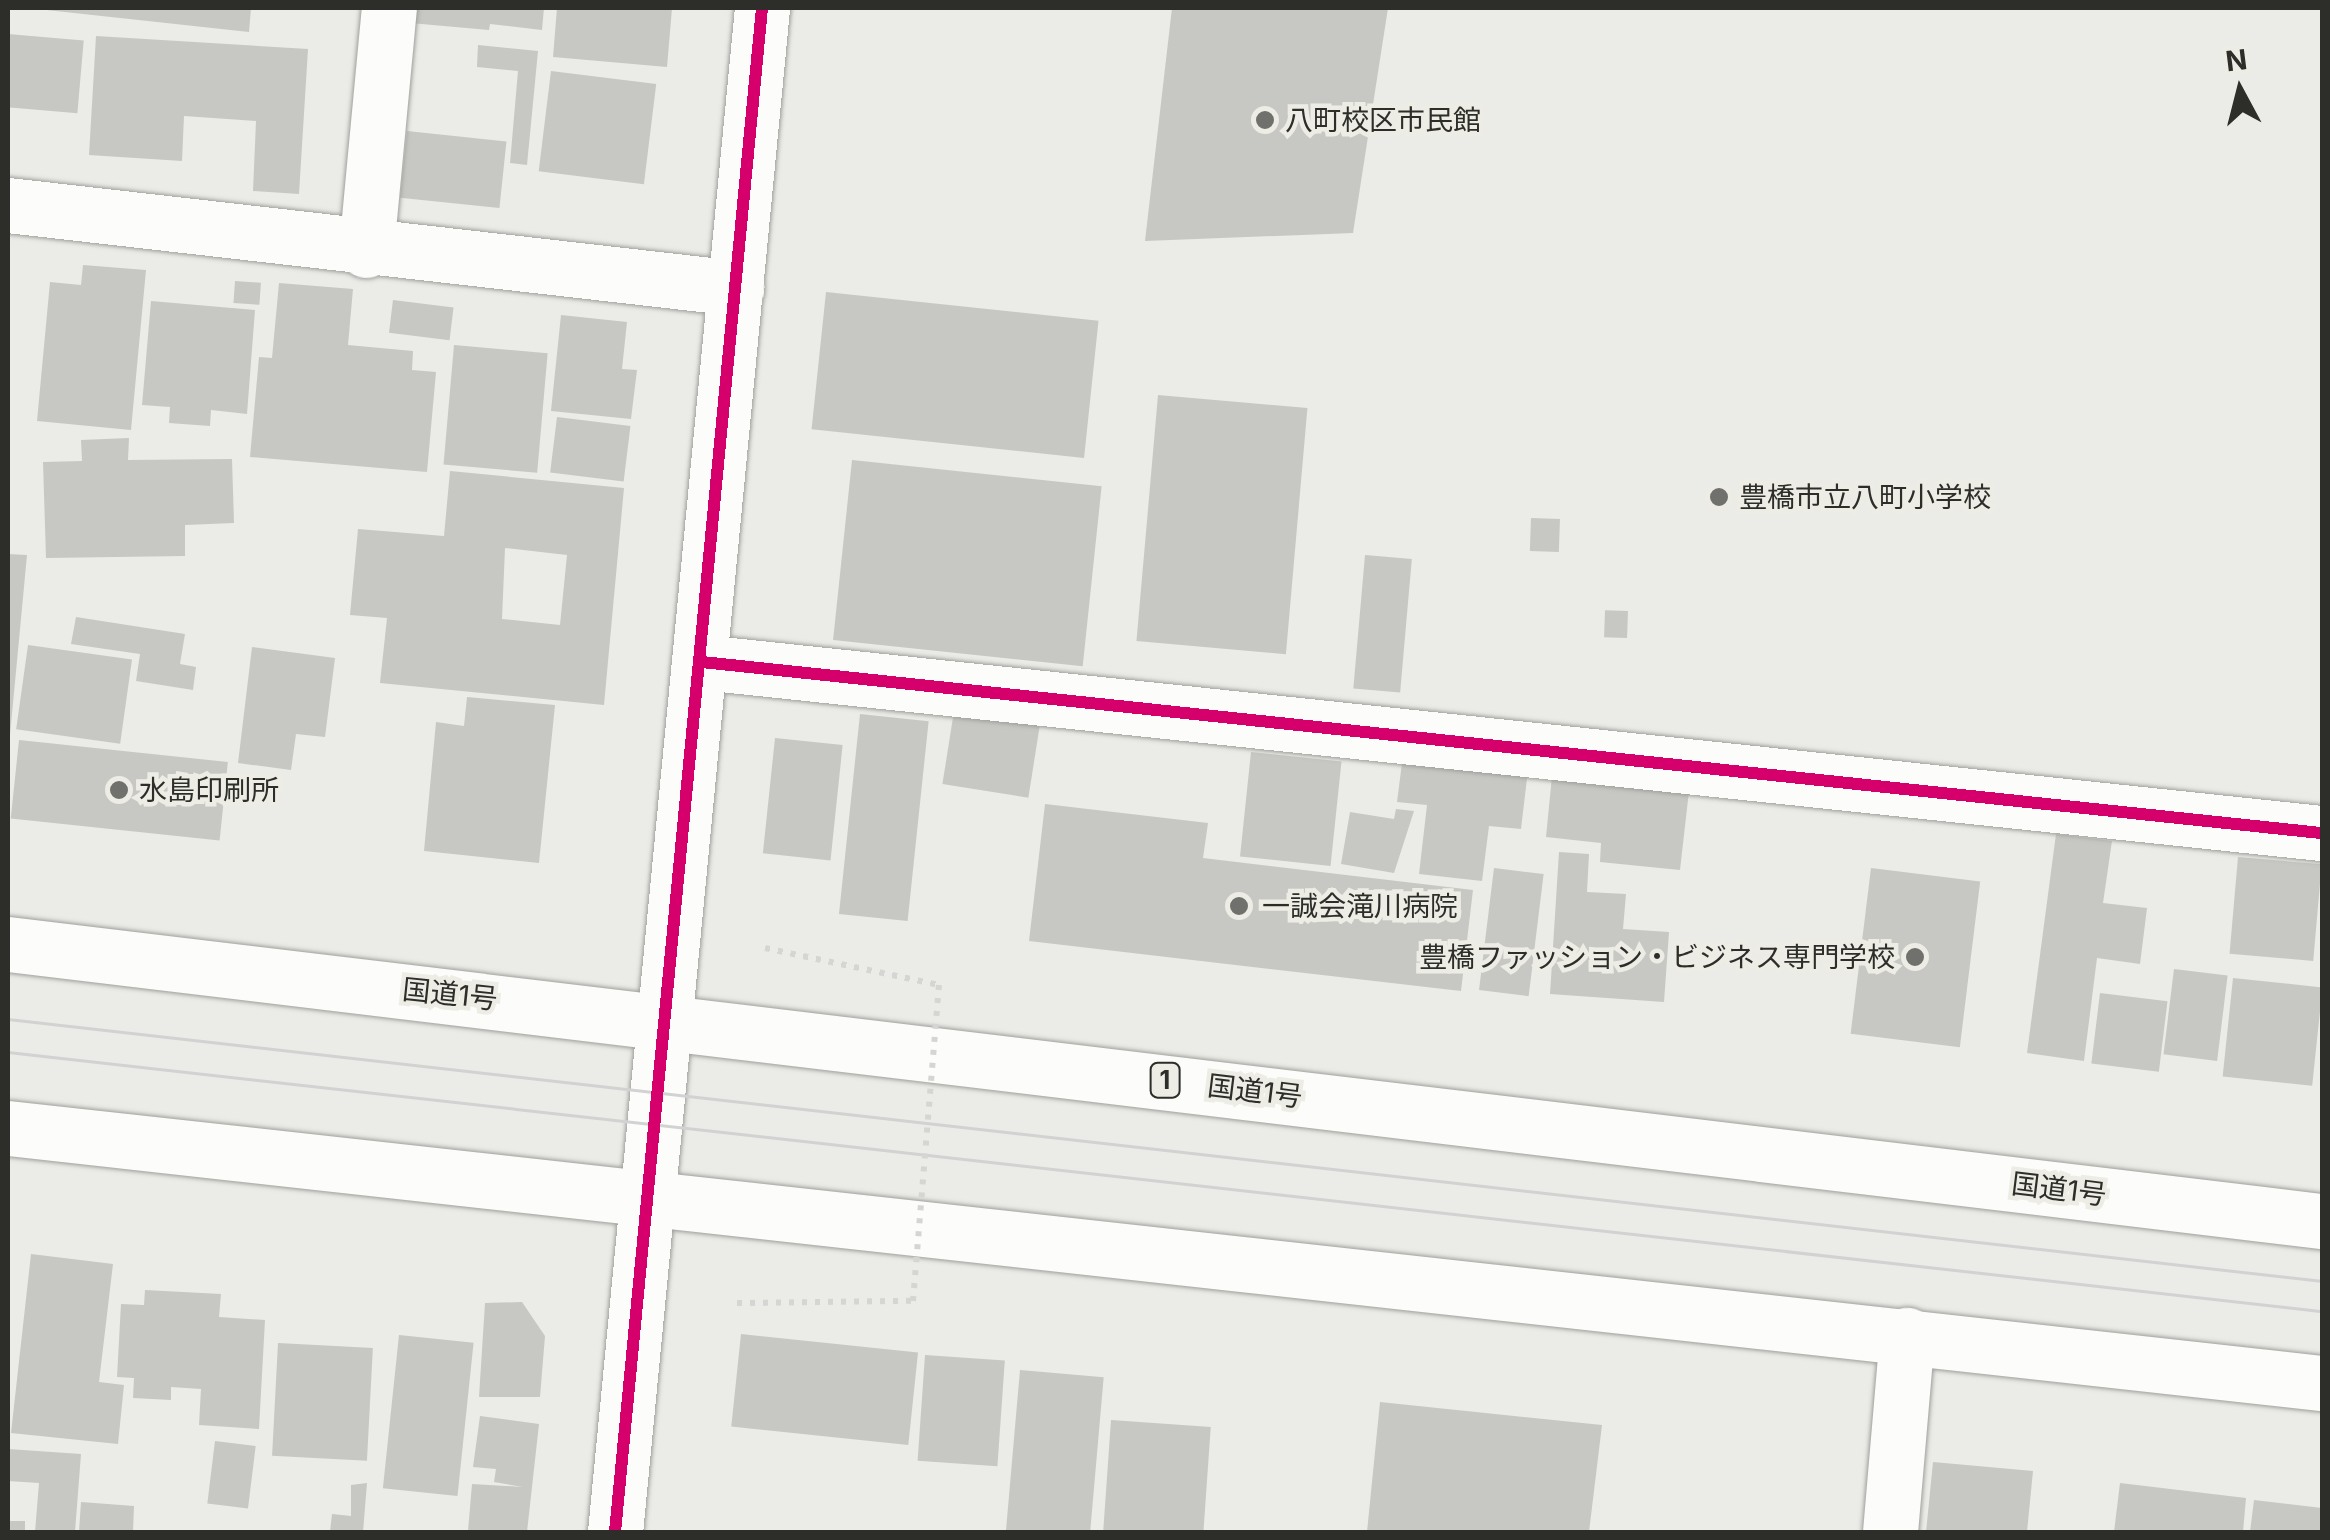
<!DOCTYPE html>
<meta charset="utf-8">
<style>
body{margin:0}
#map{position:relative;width:2330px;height:1540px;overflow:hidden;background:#ebebe7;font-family:Inter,"Noto Sans JP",sans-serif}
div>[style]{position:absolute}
.building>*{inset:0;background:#c7c7c4;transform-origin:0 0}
.path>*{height:6px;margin-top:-3px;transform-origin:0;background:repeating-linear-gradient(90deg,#d5d5d4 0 5px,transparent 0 13px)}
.roads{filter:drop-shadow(0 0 2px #9f9f9c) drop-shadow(0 0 2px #9f9f9c)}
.street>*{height:55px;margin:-27.5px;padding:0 27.5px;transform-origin:27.5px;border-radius:27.5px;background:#fcfcfb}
.secondary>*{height:55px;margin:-27.5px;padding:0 27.5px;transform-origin:27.5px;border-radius:27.5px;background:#fcfcfb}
.highway>*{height:55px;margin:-27.5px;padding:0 27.5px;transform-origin:27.5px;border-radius:27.5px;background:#fcfcfb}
.tram>*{height:2.5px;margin:-1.25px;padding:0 1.25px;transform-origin:1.25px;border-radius:1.25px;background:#d2d2d2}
.path-bridge>*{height:6px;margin-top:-3px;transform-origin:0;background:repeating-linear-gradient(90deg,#d5d5d4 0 5px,transparent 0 13px)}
.cycleway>*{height:12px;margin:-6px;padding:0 6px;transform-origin:6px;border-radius:6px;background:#d6006c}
.dots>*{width:28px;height:28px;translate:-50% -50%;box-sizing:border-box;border:5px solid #edede5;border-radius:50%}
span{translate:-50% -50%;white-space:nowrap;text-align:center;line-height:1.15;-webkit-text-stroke:9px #edede5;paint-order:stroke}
.shield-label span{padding:2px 8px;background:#edede5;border:2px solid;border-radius:8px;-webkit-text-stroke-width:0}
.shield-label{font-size:25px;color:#2d2d29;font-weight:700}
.poi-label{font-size:28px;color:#2d2d29}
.left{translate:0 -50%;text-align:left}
.right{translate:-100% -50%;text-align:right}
.street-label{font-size:28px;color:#2d2d29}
.frame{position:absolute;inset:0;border:10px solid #2d2d29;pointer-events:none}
.north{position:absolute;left:2190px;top:40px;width:100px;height:100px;-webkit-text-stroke:8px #edede5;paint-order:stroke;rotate:353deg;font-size:28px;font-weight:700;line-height:40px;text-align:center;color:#2d2d29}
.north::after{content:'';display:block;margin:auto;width:35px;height:45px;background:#2d2d29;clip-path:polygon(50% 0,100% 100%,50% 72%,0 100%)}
</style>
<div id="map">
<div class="building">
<div style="clip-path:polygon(28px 8px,251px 8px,249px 32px)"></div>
<div style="clip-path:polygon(412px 8px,544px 8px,542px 30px,490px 24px,489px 30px,410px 23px)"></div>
<div style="clip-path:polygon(557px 8px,672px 8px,667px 67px,553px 57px)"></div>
<div style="clip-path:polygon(1172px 8px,1388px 8px,1353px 233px,1145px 241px)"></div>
<div style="left:8px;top:34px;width:76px;height:73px;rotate:5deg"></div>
<div style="clip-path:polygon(96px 36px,308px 49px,299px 194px,253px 191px,256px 121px,184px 116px,182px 161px,89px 155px)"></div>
<div style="clip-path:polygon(478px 45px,538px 51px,527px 165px,510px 163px,518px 71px,477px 67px)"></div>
<div style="left:551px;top:71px;width:106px;height:101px;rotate:7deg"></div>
<div style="left:407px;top:131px;width:100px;height:67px;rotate:6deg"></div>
<div style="clip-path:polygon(83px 265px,146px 270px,131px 430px,37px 421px,50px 282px,81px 285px)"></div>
<div style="left:235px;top:281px;width:26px;height:22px;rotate:4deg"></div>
<div style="clip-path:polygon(279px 283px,353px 289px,348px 345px,413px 351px,412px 370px,436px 372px,427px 472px,250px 457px,259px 357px,272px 358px)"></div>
<div style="left:826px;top:292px;width:274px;height:138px;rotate:6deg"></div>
<div style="left:393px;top:300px;width:61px;height:33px;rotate:7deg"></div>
<div style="clip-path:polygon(151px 301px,255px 310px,247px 414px,211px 410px,210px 426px,169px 423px,170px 407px,142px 405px)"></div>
<div style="clip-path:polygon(561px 315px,627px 322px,622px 369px,637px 370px,631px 419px,551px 411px)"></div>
<div style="left:454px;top:345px;width:94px;height:120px;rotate:5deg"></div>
<div style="left:1158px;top:395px;width:150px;height:247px;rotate:5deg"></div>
<div style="left:557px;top:417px;width:74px;height:56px;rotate:7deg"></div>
<div style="clip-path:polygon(129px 438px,128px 460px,232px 459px,234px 523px,185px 525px,185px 556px,46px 558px,43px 462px,82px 461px,81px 440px)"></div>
<div style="left:852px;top:460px;width:251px;height:181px;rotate:6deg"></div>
<div style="clip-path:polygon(evenodd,450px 471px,624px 488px,604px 705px,380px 683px,387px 618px,350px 615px,358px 529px,444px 536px,450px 471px,505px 548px,567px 555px,560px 625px,502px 619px,505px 548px)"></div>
<div style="left:1531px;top:518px;width:29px;height:33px;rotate:2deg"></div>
<div style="clip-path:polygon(8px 554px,27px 555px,10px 735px,8px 735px)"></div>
<div style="left:1365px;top:555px;width:47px;height:134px;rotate:5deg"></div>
<div style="left:1628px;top:611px;width:27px;height:23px;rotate:92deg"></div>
<div style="clip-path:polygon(76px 617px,185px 634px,180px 664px,196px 667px,193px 690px,136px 681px,140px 654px,71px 644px)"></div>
<div style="left:28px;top:645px;width:105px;height:85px;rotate:8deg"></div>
<div style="clip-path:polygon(252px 647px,335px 658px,325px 737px,296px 734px,291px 770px,238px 763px)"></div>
<div style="clip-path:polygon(467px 697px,555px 705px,539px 863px,424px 851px,436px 722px,464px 726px)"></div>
<div style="left:954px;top:711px;width:87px;height:74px;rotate:9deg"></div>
<div style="left:860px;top:714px;width:69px;height:201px;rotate:6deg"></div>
<div style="left:775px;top:738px;width:68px;height:116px;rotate:6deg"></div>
<div style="left:19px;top:740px;width:210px;height:79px;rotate:6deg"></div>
<div style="left:1251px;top:752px;width:91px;height:105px;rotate:6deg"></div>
<div style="clip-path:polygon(1403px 755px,1528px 770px,1521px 829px,1489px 826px,1482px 881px,1419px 874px,1427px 805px,1397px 802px)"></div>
<div style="clip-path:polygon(1552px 776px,1689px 791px,1680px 870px,1600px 862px,1601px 843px,1546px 837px)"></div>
<div style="clip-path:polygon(1045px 804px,1208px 823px,1203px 858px,1473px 890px,1461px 991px,1029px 941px)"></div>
<div style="clip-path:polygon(1396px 809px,1414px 811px,1394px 873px,1341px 864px,1350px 812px,1394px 819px)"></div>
<div style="clip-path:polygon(2056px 834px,2112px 841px,2103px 903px,2147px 908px,2140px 964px,2097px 958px,2084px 1061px,2027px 1053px)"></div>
<div style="clip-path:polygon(1559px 852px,1589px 854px,1587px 892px,1626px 894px,1623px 929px,1669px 932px,1664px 1002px,1550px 994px)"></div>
<div style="left:2238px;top:857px;width:84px;height:97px;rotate:5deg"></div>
<div style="left:1494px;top:868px;width:50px;height:123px;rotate:7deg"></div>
<div style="left:1871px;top:868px;width:110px;height:167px;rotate:7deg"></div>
<div style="left:2174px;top:969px;width:54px;height:86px;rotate:7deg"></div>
<div style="left:2233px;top:978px;width:90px;height:99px;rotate:6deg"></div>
<div style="left:2100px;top:993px;width:68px;height:71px;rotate:7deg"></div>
<div style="clip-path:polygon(31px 1254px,113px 1264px,99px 1382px,124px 1385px,118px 1444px,11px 1433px)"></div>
<div style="clip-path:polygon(145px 1290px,221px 1294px,219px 1317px,265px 1320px,259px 1429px,199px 1425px,201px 1389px,171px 1387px,171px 1400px,133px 1398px,134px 1378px,117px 1377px,121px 1304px,144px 1305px)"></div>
<div style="clip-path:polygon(522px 1302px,545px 1336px,540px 1397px,479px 1397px,485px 1303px)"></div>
<div style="left:741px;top:1334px;width:178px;height:93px;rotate:6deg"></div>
<div style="left:399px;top:1335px;width:75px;height:154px;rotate:6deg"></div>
<div style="left:278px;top:1343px;width:95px;height:113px;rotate:3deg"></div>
<div style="left:925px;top:1355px;width:80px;height:106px;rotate:4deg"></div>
<div style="left:1020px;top:1370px;width:84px;height:163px;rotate:5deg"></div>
<div style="clip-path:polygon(1380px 1402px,1602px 1425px,1589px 1532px,1367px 1532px)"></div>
<div style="clip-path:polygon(480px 1416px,539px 1424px,527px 1532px,468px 1531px,472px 1484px,523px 1487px,494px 1482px,496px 1469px,473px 1467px)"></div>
<div style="left:1111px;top:1420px;width:100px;height:112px;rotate:4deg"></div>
<div style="left:215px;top:1441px;width:41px;height:63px;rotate:7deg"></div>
<div style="clip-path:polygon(8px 1449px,81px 1454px,75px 1532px,35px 1532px,39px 1483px,8px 1481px)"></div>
<div style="clip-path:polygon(1933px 1462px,2033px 1471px,2027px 1532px,1926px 1532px)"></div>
<div style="clip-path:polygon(367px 1483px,363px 1532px,330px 1532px,332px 1514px,351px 1516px,351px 1485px)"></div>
<div style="clip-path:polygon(2120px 1483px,2246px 1498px,2243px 1532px,2114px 1532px)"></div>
<div style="clip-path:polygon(2254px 1500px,2322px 1508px,2322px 1532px,2250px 1532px)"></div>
<div style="clip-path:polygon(81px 1502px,134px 1506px,133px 1532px,79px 1532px)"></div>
<div style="left:8px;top:1521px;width:17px;height:11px"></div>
</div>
<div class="path">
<div style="left:765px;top:948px;width:178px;rotate:12deg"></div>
<div style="left:737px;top:1303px;width:176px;rotate:-0.7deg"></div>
</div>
<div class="roads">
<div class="street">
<div style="left:8px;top:205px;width:733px;rotate:6.5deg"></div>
<div style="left:366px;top:250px;width:243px;rotate:-84.6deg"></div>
<div style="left:702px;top:662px;width:1629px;rotate:6.03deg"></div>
<div style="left:1890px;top:1532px;width:198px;rotate:-85.1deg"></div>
</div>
<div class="secondary">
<div style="left:615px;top:1532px;width:1531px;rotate:-84.49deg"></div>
</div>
<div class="highway">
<div style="left:8px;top:944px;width:2331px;rotate:6.83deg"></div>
<div style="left:8px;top:1128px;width:2328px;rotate:6.29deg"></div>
</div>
</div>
<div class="tram">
<div style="left:8px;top:1019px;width:2329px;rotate:6.46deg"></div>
<div style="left:8px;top:1052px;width:2328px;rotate:6.39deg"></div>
</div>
<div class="path-bridge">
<div style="left:913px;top:1301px;width:317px;rotate:-85.3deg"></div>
</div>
<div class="cycleway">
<div style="left:702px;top:662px;width:1629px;rotate:6.03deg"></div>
<div style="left:615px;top:1532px;width:1531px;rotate:-84.49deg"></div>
</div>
<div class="dots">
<div style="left:1265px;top:120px;background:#70706c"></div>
<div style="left:1719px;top:497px;background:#70706c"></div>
<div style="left:119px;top:790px;background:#70706c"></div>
<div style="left:1239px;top:906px;background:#70706c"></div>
<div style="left:1915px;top:957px;background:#70706c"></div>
</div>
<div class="shield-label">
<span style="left:1165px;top:1080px">1</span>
</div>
<div class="poi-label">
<span class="left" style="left:1285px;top:120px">八町校区市民館</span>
<span class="left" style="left:1739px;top:497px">豊橋市立八町小学校</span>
<span class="left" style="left:139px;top:790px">水島印刷所</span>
<span class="left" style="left:1262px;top:906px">一誠会滝川病院</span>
<span class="right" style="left:1895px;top:957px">豊橋ファッション・ビジネス専門学校</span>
</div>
<div class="street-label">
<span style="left:450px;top:994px;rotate:6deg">国道1号</span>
<span style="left:1255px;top:1091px;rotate:7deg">国道1号</span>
<span style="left:2059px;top:1189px;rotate:7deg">国道1号</span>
</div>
<div class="frame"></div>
<div class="north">N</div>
</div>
